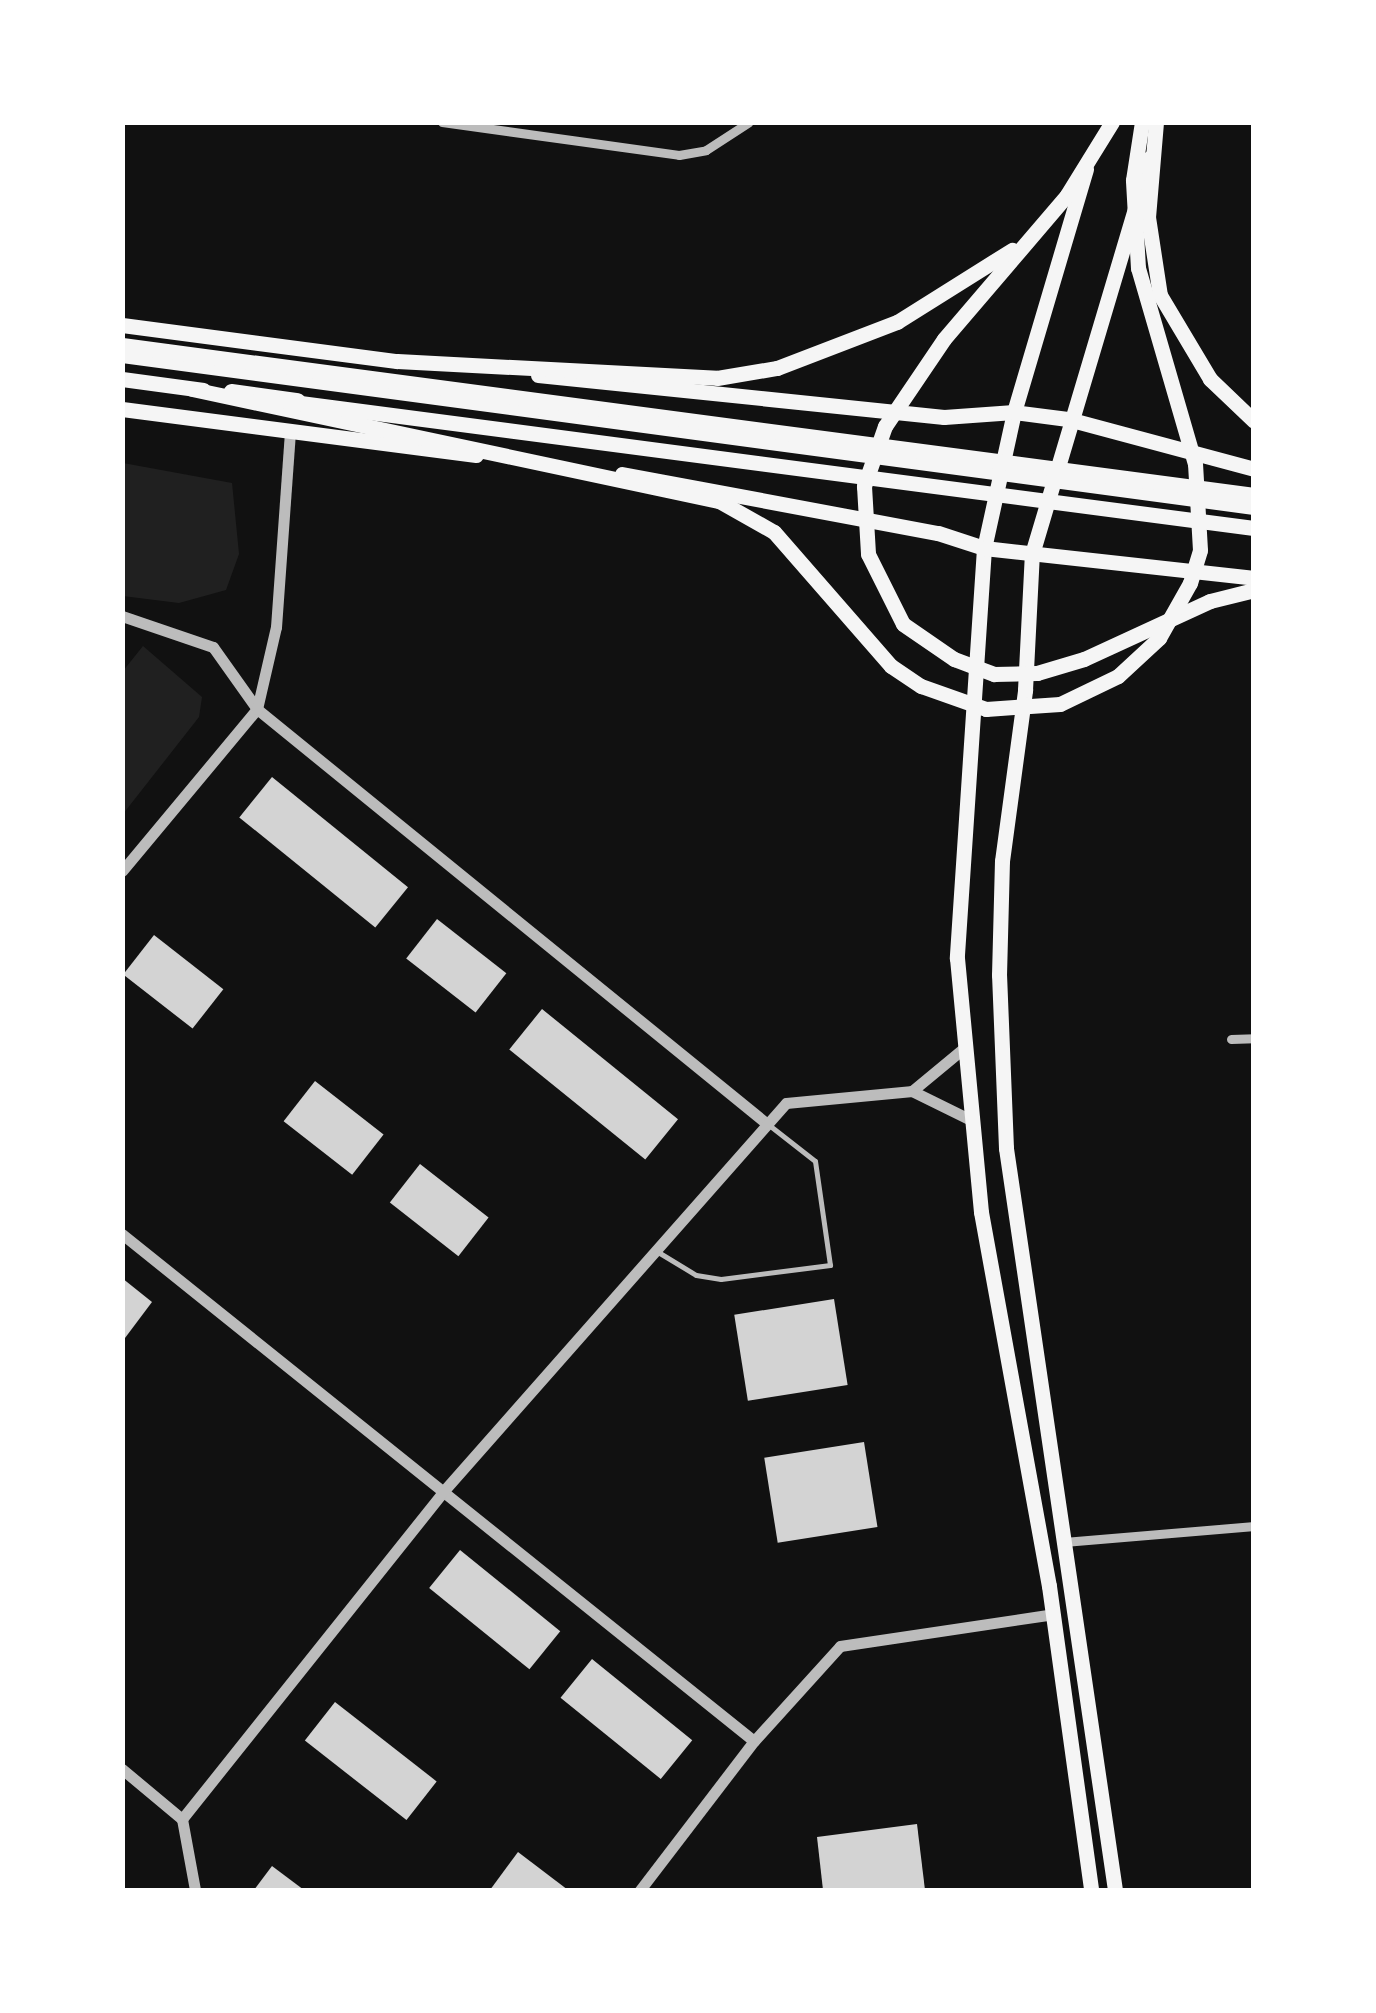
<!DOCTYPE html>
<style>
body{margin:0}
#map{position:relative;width:1376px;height:2013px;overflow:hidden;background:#111;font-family:Ubuntu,sans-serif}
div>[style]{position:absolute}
.green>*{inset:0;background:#202020}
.building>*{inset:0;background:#d3d3d3;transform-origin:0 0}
.service>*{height:5px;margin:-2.5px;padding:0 2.5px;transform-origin:2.5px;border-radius:2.5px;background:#bcbcbc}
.minor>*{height:9px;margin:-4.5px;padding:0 4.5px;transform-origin:4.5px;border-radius:4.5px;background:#bcbcbc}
.tertiary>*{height:11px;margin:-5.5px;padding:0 5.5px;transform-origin:5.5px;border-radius:5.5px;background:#bcbcbc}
.primary>*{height:15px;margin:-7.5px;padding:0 7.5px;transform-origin:7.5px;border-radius:7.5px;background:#f5f5f5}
.trunk>*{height:15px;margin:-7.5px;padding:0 7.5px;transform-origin:7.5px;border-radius:7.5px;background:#f5f5f5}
span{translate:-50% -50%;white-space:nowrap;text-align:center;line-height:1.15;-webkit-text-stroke:10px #fff;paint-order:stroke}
.frame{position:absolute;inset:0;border:125px solid #fff;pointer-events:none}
</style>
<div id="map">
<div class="green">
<div style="clip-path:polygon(123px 463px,232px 483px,239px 554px,226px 590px,179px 603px,123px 596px)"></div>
<div style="clip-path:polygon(143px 646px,202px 697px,199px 717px,123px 814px,123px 671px)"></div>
</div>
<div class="building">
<div style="left:272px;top:777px;width:175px;height:52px;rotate:39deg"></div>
<div style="left:437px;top:919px;width:88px;height:50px;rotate:38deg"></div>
<div style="left:154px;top:935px;width:88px;height:50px;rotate:38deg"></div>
<div style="left:542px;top:1009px;width:175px;height:52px;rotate:39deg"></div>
<div style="left:315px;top:1081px;width:87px;height:51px;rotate:38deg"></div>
<div style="left:420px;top:1164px;width:87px;height:49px;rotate:38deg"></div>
<div style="clip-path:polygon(122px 1278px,152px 1302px,122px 1342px)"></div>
<div style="left:834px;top:1299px;width:87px;height:101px;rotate:81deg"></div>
<div style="left:864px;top:1442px;width:86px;height:101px;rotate:81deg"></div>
<div style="left:460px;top:1550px;width:129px;height:49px;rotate:39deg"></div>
<div style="left:592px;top:1659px;width:129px;height:50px;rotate:39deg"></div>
<div style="left:335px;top:1702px;width:129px;height:49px;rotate:38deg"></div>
<div style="clip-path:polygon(917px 1824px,925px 1890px,823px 1890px,817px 1837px)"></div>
<div style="clip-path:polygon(518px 1852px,568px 1890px,490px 1890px)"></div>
<div style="clip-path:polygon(272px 1866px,304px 1890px,254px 1890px)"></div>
</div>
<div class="service">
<div style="left:658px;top:1252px;width:44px;rotate:31.2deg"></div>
<div style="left:696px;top:1275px;width:25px;rotate:9deg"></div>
<div style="left:721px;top:1279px;width:110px;rotate:-7.3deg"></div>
<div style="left:830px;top:1265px;width:105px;rotate:-98.2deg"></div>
<div style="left:815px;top:1161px;width:58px;rotate:-142deg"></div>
</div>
<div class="minor">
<div style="left:442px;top:122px;width:239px;rotate:7.9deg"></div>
<div style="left:679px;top:155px;width:27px;rotate:-10deg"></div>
<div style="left:706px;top:150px;width:51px;rotate:-33.1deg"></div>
<div style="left:1231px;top:1039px;width:23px;rotate:-2deg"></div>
<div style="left:1064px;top:1542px;width:191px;rotate:-4.8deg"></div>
</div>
<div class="tertiary">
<div style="left:122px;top:616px;width:96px;rotate:18.8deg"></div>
<div style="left:213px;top:647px;width:76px;rotate:54.6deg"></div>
<div style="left:257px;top:709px;width:656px;rotate:39.12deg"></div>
<div style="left:122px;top:871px;width:211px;rotate:-50.2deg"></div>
<div style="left:257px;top:709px;width:84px;rotate:-77deg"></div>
<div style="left:276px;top:627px;width:196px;rotate:-85.9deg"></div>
<div style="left:912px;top:1091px;width:67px;rotate:-39.6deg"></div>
<div style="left:122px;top:1234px;width:810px;rotate:38.74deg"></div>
<div style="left:122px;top:1769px;width:78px;rotate:39.8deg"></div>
<div style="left:182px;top:1819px;width:72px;rotate:79.6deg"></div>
<div style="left:182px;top:1819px;width:416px;rotate:-51.4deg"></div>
<div style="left:441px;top:1494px;width:521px;rotate:-48.58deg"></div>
<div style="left:786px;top:1103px;width:127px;rotate:-5.4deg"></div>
<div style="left:912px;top:1091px;width:64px;rotate:26.2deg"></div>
<div style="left:640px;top:1890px;width:188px;rotate:-52.6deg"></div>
<div style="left:754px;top:1741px;width:128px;rotate:-47.8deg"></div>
<div style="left:840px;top:1646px;width:215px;rotate:-8.5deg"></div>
</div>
<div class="primary">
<div style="left:1086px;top:169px;width:253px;rotate:106.5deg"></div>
<div style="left:1014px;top:412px;width:139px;rotate:102.4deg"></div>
<div style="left:984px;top:548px;width:411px;rotate:93.8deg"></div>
<div style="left:957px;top:958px;width:255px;rotate:84.6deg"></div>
<div style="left:981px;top:1212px;width:380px;rotate:79.7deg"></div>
<div style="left:1049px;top:1586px;width:307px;rotate:82.1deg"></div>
<div style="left:122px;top:355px;width:1142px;rotate:7.65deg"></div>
<div style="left:538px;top:375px;width:408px;rotate:5.9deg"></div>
<div style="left:944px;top:417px;width:70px;rotate:-4.1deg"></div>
<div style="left:1014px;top:412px;width:54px;rotate:7.4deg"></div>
<div style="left:1068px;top:419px;width:193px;rotate:15deg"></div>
<div style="left:231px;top:391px;width:67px;rotate:7.8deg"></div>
<div style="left:122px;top:409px;width:357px;rotate:7.4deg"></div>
<div style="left:622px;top:474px;width:321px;rotate:10.6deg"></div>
<div style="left:938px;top:533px;width:48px;rotate:18.1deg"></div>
<div style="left:984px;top:548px;width:272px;rotate:6.3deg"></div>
<div style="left:1115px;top:1890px;width:750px;rotate:-98.36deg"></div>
<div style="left:1006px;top:1148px;width:173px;rotate:-92.3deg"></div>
<div style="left:999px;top:975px;width:114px;rotate:-88.5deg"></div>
<div style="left:1002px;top:861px;width:173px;rotate:-82.3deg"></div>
<div style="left:1025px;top:690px;width:136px;rotate:-87.1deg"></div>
<div style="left:1032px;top:554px;width:414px;rotate:-73.4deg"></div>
</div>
<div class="trunk">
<div style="left:1112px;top:122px;width:86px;rotate:121.7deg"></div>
<div style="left:1067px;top:195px;width:189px;rotate:130.5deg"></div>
<div style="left:944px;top:339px;width:105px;rotate:124.1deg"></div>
<div style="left:885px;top:426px;width:64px;rotate:109.3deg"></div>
<div style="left:864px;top:486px;width:68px;rotate:86.6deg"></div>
<div style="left:868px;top:554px;width:78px;rotate:63.4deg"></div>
<div style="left:903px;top:624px;width:62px;rotate:34.5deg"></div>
<div style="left:954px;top:659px;width:43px;rotate:20.6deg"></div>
<div style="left:994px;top:674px;width:43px;rotate:-1.3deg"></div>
<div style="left:1037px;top:673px;width:49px;rotate:-16.6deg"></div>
<div style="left:1084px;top:659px;width:139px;rotate:-24.7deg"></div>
<div style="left:1210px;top:601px;width:45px;rotate:-14deg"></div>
<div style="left:1156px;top:122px;width:95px;rotate:94.8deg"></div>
<div style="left:1148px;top:217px;width:79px;rotate:81.3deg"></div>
<div style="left:1160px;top:295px;width:98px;rotate:59.2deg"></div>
<div style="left:1210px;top:379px;width:61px;rotate:43.7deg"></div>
<div style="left:122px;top:325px;width:277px;rotate:7.5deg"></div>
<div style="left:397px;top:361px;width:320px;rotate:3deg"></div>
<div style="left:717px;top:378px;width:61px;rotate:-9.5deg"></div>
<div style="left:777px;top:368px;width:129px;rotate:-21deg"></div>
<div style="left:897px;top:322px;width:136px;rotate:-32.1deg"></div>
<div style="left:122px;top:345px;width:1142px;rotate:7.55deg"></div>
<div style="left:122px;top:379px;width:82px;rotate:7.7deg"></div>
<div style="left:192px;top:389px;width:539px;rotate:12deg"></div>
<div style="left:719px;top:501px;width:63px;rotate:29.4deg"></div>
<div style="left:774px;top:532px;width:178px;rotate:48.9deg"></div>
<div style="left:891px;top:666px;width:36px;rotate:34deg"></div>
<div style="left:921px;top:686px;width:69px;rotate:19.5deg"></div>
<div style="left:986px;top:709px;width:74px;rotate:-3.9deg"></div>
<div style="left:1060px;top:704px;width:64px;rotate:-25.8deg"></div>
<div style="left:1118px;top:676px;width:56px;rotate:-42.8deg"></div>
<div style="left:1159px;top:638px;width:63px;rotate:-60.6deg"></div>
<div style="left:1190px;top:583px;width:34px;rotate:-73deg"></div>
<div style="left:1200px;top:550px;width:86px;rotate:-93.3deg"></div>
<div style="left:1195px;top:464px;width:204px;rotate:-106.2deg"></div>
<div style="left:1138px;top:268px;width:88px;rotate:-93.3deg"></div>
<div style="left:1133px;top:180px;width:59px;rotate:-81.2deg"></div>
<div style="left:285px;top:401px;width:977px;rotate:7.47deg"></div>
</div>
<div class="frame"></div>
</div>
